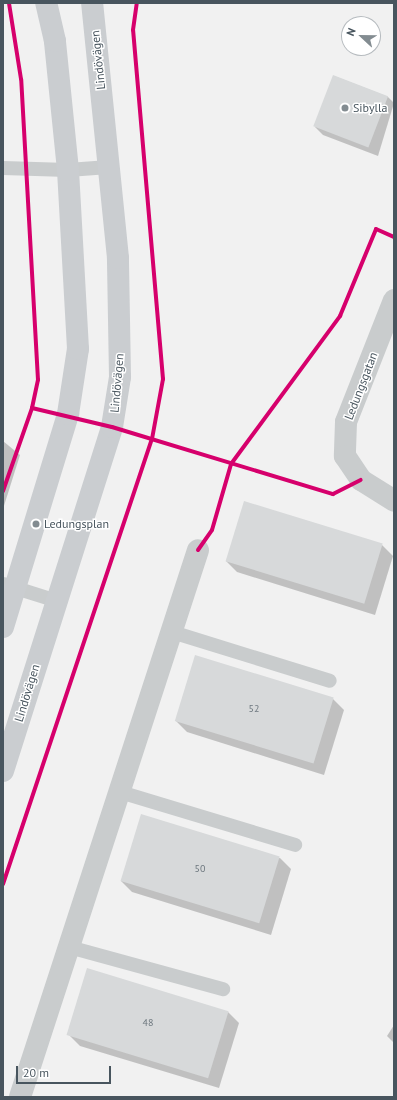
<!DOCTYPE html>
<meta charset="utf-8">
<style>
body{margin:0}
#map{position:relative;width:397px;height:1100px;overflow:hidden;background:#f1f1f1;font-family:"PT Sans",sans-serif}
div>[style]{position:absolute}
.shadow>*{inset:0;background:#0003}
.building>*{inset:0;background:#d7d9da;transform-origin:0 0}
.lane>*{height:14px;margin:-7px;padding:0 7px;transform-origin:7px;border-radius:7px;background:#c9cccd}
.street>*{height:22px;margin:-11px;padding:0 11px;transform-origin:11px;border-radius:11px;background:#c9cccd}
.secondary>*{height:22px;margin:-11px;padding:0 11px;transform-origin:11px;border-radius:11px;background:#cacdd0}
.cycleway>*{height:4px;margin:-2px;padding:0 2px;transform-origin:2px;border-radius:2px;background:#d6006c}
.dots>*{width:11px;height:11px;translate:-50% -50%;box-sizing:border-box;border:2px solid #fff;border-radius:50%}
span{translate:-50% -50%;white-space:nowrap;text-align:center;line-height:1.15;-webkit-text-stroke:3px #fff;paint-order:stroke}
.number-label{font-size:10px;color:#6d777e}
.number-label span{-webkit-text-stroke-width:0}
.street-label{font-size:12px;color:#48555e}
.poi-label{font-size:12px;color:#48555e}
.left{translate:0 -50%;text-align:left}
.frame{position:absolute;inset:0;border:4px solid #48555e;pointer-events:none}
.north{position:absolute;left:341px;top:16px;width:40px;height:40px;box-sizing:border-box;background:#fff;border:1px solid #b6bbbf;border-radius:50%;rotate:292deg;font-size:11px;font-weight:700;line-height:16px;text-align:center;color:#48555e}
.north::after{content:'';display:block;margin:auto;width:14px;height:18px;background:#838c91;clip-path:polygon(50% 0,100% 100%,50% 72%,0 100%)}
.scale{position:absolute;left:16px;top:1066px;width:95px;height:18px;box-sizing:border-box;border:2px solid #48555e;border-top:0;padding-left:5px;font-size:12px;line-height:14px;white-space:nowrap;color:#48555e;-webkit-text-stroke:3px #fff;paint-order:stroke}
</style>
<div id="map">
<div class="shadow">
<div style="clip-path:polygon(334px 76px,388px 97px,394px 103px,378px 156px,323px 135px,315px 127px)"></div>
<div style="clip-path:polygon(3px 441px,20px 455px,3px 509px)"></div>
<div style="clip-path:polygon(382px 545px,393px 556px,375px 615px,237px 572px,226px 561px)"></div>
<div style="clip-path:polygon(333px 699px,344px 710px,324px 775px,187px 732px,176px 721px)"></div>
<div style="clip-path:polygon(280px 858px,291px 869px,271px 935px,132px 892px,121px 881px)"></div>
<div style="clip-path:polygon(228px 1012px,239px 1023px,219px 1088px,80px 1046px,68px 1034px)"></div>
<div style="clip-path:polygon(394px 1025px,394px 1043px,387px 1036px)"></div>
</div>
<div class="building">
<div style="left:333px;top:75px;width:59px;height:55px;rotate:21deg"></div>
<div style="left:244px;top:501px;width:145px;height:63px;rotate:17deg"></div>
<div style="left:195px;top:655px;width:145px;height:69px;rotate:17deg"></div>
<div style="left:141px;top:814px;width:145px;height:70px;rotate:17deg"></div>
<div style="left:87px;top:968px;width:148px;height:70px;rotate:17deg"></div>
</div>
<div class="lane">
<div style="left:3px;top:168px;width:65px;rotate:1.8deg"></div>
<div style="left:68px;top:170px;width:41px;rotate:-4.2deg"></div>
<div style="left:3px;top:584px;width:57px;rotate:17.5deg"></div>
<div style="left:172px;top:632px;width:165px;rotate:17.2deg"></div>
<div style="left:120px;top:792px;width:183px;rotate:16.8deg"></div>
<div style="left:69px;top:947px;width:160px;rotate:15.3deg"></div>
</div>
<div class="street">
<div style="left:394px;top:300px;width:131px;rotate:111.5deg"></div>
<div style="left:346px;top:422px;width:34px;rotate:92deg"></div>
<div style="left:345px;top:456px;width:29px;rotate:56deg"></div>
<div style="left:361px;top:480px;width:39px;rotate:32deg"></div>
<div style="left:20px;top:1097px;width:575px;rotate:-71.97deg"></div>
</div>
<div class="secondary">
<div style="left:3px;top:627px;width:223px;rotate:-73deg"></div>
<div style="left:68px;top:414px;width:66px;rotate:-81.3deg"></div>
<div style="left:78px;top:349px;width:179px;rotate:-93.2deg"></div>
<div style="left:68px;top:170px;width:130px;rotate:-95.8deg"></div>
<div style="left:55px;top:41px;width:39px;rotate:-103deg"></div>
<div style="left:3px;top:771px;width:361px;rotate:-72.4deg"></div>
<div style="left:112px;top:427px;width:51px;rotate:-80.9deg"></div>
<div style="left:120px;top:377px;width:119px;rotate:-91deg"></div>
<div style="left:118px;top:258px;width:256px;rotate:-95.8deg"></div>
</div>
<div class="cycleway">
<div style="left:32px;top:408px;width:82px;rotate:13.4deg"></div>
<div style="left:112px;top:427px;width:231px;rotate:16.9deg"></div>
<div style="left:333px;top:494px;width:31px;rotate:-27deg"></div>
<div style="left:3px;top:491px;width:88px;rotate:-70.7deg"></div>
<div style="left:32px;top:408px;width:29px;rotate:-78deg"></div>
<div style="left:38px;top:380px;width:301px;rotate:-93.2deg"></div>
<div style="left:21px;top:79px;width:77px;rotate:-99deg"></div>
<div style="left:198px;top:550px;width:24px;rotate:-55deg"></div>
<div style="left:212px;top:530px;width:69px;rotate:-73.9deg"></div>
<div style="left:231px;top:464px;width:184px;rotate:-53.6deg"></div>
<div style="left:340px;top:316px;width:94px;rotate:-67.5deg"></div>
<div style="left:376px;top:229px;width:20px;rotate:24deg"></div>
<div style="left:3px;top:884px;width:469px;rotate:-71.5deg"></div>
<div style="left:152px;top:439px;width:61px;rotate:-79.6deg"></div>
<div style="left:163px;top:379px;width:350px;rotate:-94.9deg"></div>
<div style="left:133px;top:30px;width:27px;rotate:-82deg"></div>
</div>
<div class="dots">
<div style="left:345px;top:108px;background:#838c91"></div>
<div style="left:36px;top:524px;background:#838c91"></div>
</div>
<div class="number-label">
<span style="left:254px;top:709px">52</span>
<span style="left:200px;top:869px">50</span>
<span style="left:148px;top:1023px">48</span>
</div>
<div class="street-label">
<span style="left:98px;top:60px;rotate:-96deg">Lindövägen</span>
<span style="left:117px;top:383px;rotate:-85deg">Lindövägen</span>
<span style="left:361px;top:386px;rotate:-69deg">Ledungsgatan</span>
<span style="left:27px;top:693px;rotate:-73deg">Lindövägen</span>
</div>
<div class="poi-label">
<span class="left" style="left:353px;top:108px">Sibylla</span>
<span class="left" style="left:44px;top:524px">Ledungsplan</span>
</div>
<div class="frame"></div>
<div class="north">N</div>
<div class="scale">20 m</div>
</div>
